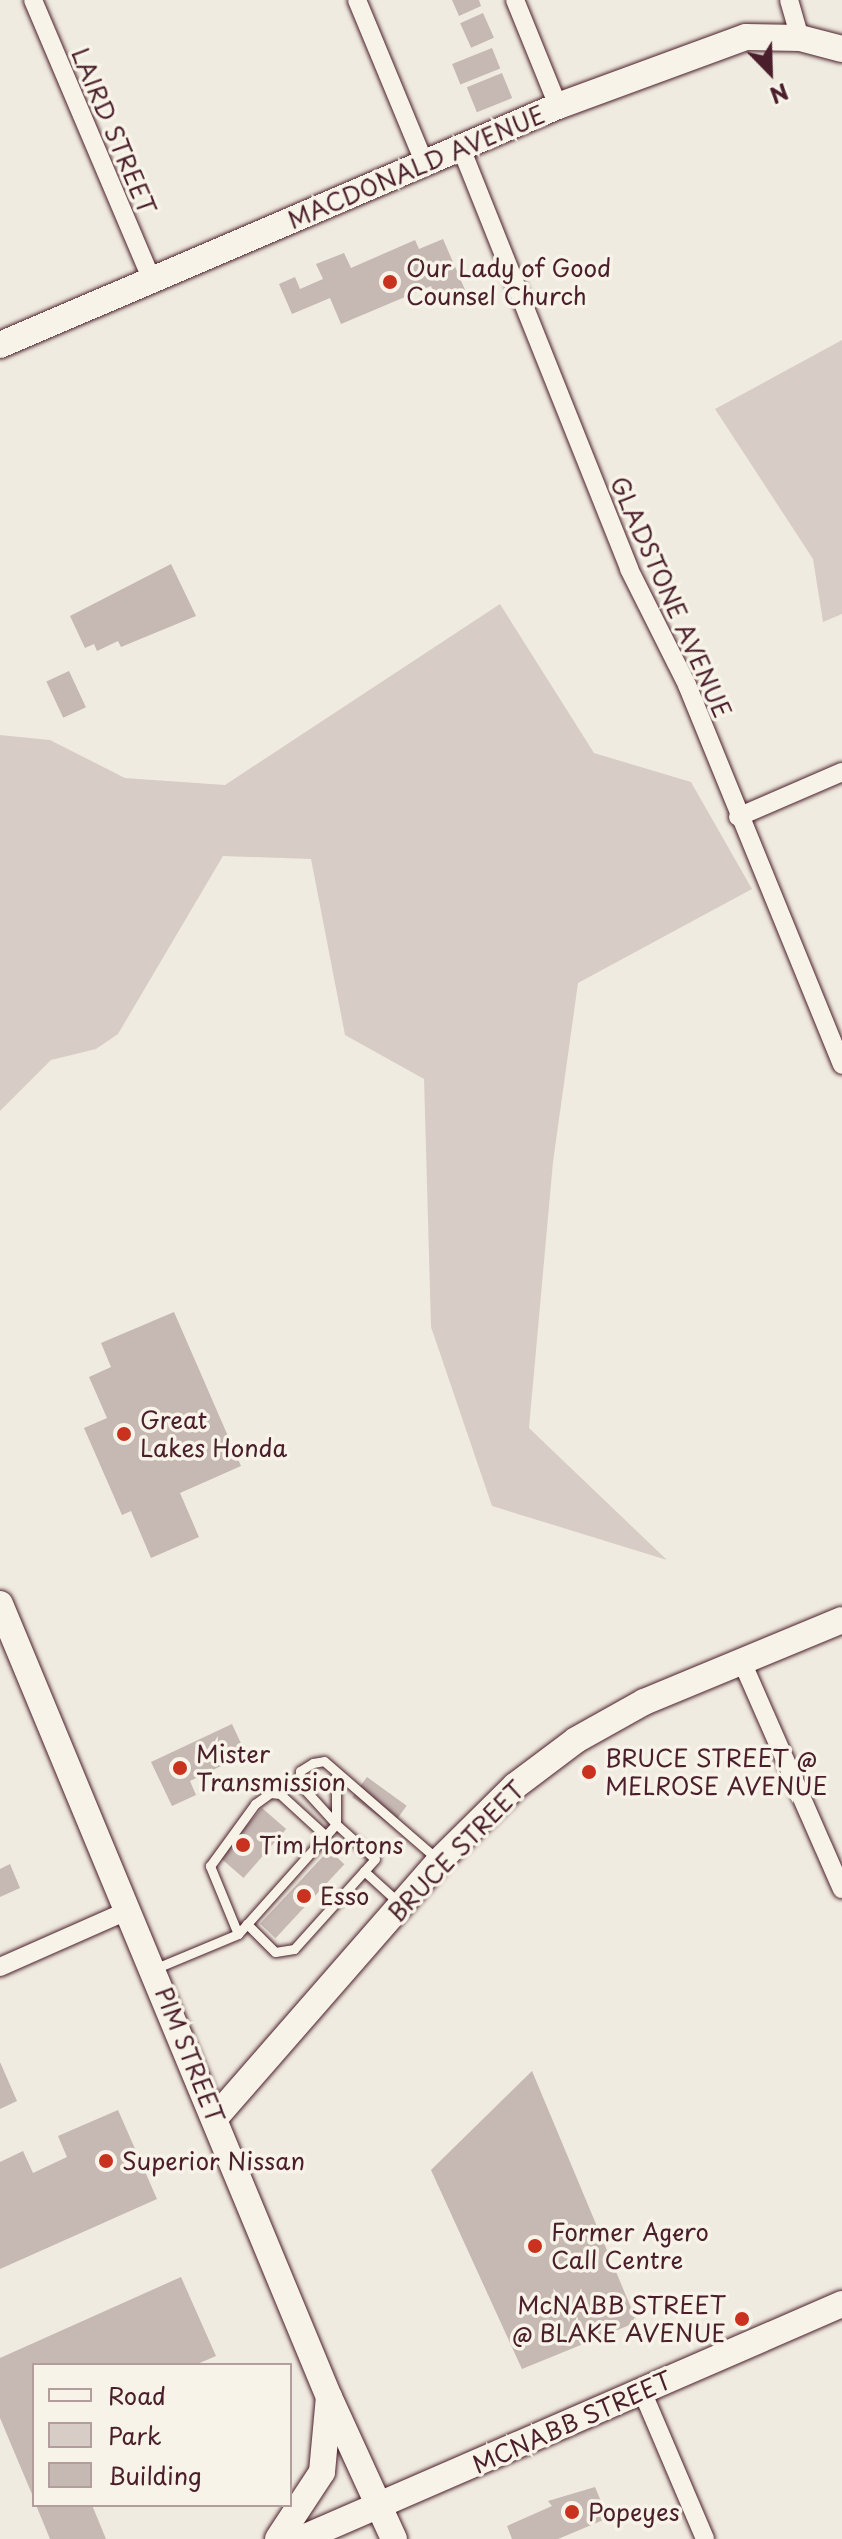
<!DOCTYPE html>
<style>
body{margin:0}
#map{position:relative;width:842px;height:2539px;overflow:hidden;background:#f0ebe0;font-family:"Playpen Sans",sans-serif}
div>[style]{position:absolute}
.green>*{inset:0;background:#d8cdc6}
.building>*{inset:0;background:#c6b8b3;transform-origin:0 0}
.roads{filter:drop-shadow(0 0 2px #4a1f2b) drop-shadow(0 0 2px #4a1f2b)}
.lane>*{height:9px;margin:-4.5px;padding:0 4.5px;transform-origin:4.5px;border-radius:4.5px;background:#f7f3e8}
.street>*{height:18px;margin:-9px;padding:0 9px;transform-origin:9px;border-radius:9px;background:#f7f3e8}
.secondary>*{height:26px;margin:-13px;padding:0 13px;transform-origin:13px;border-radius:13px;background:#f7f3e8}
.dots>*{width:22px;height:22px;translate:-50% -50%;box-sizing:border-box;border:4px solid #f7f3e8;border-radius:50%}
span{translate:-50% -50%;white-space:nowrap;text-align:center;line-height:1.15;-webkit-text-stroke:7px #f7f3e8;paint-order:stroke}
.street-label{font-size:24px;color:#4a1f2b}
.poi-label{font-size:24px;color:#4a1f2b}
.left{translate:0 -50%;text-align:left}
.right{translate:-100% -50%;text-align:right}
.legend{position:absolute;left:32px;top:2363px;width:260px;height:144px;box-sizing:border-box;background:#f7f3e8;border:2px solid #b29e9c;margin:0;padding:10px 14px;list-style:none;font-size:24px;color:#4a1f2b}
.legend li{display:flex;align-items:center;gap:16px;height:40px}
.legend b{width:40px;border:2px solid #b29e9c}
.north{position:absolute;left:730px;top:32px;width:80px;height:80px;-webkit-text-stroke:6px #f7f3e8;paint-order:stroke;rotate:157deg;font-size:22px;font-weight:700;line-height:32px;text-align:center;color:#4a1f2b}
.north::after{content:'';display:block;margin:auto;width:28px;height:36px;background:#4a1f2b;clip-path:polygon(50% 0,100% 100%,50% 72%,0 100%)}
</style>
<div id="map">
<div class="green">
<div style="clip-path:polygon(842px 340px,842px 614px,823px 622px,813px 559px,715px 409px)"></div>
<div style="clip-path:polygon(500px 604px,594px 753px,691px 782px,752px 889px,578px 983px,553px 1162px,529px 1428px,667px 1560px,492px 1506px,431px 1327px,424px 1079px,345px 1035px,311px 859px,223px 856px,118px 1034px,96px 1049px,51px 1060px,0 1111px,0 735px,50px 740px,125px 778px,225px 785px)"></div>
</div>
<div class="building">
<div style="clip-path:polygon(452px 0,479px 0,481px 6px,459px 16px)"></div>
<div style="left:483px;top:13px;width:27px;height:25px;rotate:66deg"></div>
<div style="left:492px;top:48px;width:22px;height:43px;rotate:68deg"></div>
<div style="left:502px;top:73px;width:27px;height:38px;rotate:68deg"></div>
<div style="clip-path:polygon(443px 239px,466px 292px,439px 304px,431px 286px,341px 324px,330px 298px,292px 314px,279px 284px,295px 277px,300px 289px,323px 279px,316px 264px,344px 253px,351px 268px,415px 240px,419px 249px)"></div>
<div style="clip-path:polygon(171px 564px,196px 616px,121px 647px,118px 641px,97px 651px,94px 644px,85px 648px,70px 616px)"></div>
<div style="left:69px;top:671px;width:40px;height:25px;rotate:65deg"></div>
<div style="clip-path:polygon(174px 1312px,241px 1466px,180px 1493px,199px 1537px,151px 1558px,131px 1511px,122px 1515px,84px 1428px,107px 1418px,89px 1377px,111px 1367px,101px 1343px)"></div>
<div style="clip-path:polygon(232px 1724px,246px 1754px,190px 1781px,196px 1795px,172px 1806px,151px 1762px)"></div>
<div style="left:367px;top:1777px;width:49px;height:25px;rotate:36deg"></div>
<div style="left:262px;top:1808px;width:32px;height:65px;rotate:41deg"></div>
<div style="left:329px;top:1850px;width:21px;height:101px;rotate:43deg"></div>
<div style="clip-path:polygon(10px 1864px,20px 1888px,0 1897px,0 1869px)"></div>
<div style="clip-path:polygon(0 2062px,17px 2101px,0 2109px)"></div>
<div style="clip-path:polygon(532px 2071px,637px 2322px,522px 2369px,431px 2170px)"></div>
<div style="clip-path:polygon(118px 2110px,157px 2199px,0 2269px,0 2162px,23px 2151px,33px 2173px,67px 2157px,58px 2136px)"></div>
<div style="clip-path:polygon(181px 2277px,216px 2356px,195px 2365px,34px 2365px,34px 2499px,0 2418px,0 2358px)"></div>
<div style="clip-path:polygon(595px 2487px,608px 2518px,558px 2539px,512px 2539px,507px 2526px,552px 2506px,548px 2501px)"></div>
<div style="clip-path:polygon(36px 2505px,92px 2505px,106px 2539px,50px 2539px)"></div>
</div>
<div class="roads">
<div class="lane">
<div style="left:336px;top:1776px;width:48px;rotate:90deg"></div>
<div style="left:336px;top:1824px;width:55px;rotate:-132.1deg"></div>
<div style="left:299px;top:1783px;width:12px;rotate:-85deg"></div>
<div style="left:300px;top:1771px;width:15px;rotate:-32deg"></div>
<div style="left:313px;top:1763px;width:11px;rotate:-10deg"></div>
<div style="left:324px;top:1761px;width:148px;rotate:40.9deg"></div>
<div style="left:364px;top:1871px;width:47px;rotate:42.4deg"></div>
<div style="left:238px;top:1934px;width:74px;rotate:-112.4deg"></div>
<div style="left:210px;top:1866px;width:77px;rotate:-54deg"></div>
<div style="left:255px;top:1804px;width:19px;rotate:-36deg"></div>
<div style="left:270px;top:1793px;width:10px;rotate:6deg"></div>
<div style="left:280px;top:1794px;width:62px;rotate:42.4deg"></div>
<div style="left:154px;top:1969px;width:91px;rotate:-22.6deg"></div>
<div style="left:238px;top:1934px;width:13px;rotate:-48deg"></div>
<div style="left:247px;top:1924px;width:134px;rotate:-48.3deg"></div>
<div style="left:336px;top:1824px;width:52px;rotate:41.9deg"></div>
<div style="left:375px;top:1859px;width:121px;rotate:132deg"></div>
<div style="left:294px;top:1949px;width:19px;rotate:171deg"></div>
<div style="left:275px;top:1952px;width:40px;rotate:-135deg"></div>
</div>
<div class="street">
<div style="left:33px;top:0;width:304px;rotate:67deg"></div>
<div style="left:357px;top:0;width:178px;rotate:67.5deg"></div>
<div style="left:515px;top:0;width:114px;rotate:67.9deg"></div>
<div style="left:789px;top:0;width:40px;rotate:74deg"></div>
<div style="left:461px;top:148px;width:453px;rotate:68.2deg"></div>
<div style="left:629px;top:569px;width:130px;rotate:63.4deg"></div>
<div style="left:687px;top:685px;width:410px;rotate:67.8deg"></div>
<div style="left:738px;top:817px;width:113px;rotate:-23.4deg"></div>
<div style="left:743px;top:1664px;width:246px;rotate:66.3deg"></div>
<div style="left:0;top:1967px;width:141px;rotate:-23.8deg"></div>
<div style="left:642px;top:2391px;width:161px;rotate:66.9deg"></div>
</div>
<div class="secondary">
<div style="left:0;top:345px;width:607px;rotate:-23.19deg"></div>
<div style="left:558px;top:106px;width:200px;rotate:-20.2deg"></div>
<div style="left:746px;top:37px;width:54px;rotate:1.1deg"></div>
<div style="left:800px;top:38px;width:43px;rotate:14.7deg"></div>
<div style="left:0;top:1604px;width:859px;rotate:67.47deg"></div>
<div style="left:329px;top:2397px;width:156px;rotate:65.4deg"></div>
<div style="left:215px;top:2118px;width:341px;rotate:-48.9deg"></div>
<div style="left:439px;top:1861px;width:107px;rotate:-44.6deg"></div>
<div style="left:515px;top:1786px;width:76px;rotate:-37deg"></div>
<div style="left:576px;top:1740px;width:78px;rotate:-29.2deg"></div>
<div style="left:644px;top:1702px;width:214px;rotate:-22.5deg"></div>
<div style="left:278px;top:2539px;width:80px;rotate:-56.7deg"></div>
<div style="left:322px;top:2472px;width:75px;rotate:-84.7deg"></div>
<div style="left:301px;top:2539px;width:590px;rotate:-23.48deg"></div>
</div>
</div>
<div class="dots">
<div style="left:390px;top:282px;background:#c8321e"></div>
<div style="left:124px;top:1434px;background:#c8321e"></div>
<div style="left:180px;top:1768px;background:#c8321e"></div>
<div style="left:589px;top:1772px;background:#c8321e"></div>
<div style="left:243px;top:1845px;background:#c8321e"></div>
<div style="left:304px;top:1896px;background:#c8321e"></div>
<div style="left:106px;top:2161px;background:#c8321e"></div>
<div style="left:535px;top:2246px;background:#c8321e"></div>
<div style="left:742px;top:2319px;background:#c8321e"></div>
<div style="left:572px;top:2512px;background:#c8321e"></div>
</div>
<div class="street-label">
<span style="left:114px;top:131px;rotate:67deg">LAIRD STREET</span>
<span style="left:416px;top:167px;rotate:-23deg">MACDONALD AVENUE</span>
<span style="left:671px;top:597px;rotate:66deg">GLADSTONE AVENUE</span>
<span style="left:456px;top:1851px;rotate:-46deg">BRUCE STREET</span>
<span style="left:190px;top:2055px;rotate:68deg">PIM STREET</span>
<span style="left:572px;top:2422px;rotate:-24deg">MCNABB STREET</span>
</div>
<div class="poi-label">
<span class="left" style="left:406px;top:282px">Our Lady of Good<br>Counsel Church</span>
<span class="left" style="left:140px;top:1434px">Great<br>Lakes Honda</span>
<span class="left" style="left:196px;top:1768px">Mister<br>Transmission</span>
<span class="left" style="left:605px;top:1772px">BRUCE STREET @<br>MELROSE AVENUE</span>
<span class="left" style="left:259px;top:1845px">Tim Hortons</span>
<span class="left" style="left:320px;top:1896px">Esso</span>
<span class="left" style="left:122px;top:2161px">Superior Nissan</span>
<span class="left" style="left:551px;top:2246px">Former Agero<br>Call Centre</span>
<span class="right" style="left:726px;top:2319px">McNABB STREET<br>@ BLAKE AVENUE</span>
<span class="left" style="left:588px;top:2512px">Popeyes</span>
</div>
<ul class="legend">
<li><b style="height:10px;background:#f7f3e8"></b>Road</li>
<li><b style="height:22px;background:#d8cdc6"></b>Park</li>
<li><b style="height:22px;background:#c6b8b3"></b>Building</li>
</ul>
<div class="north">N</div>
</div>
